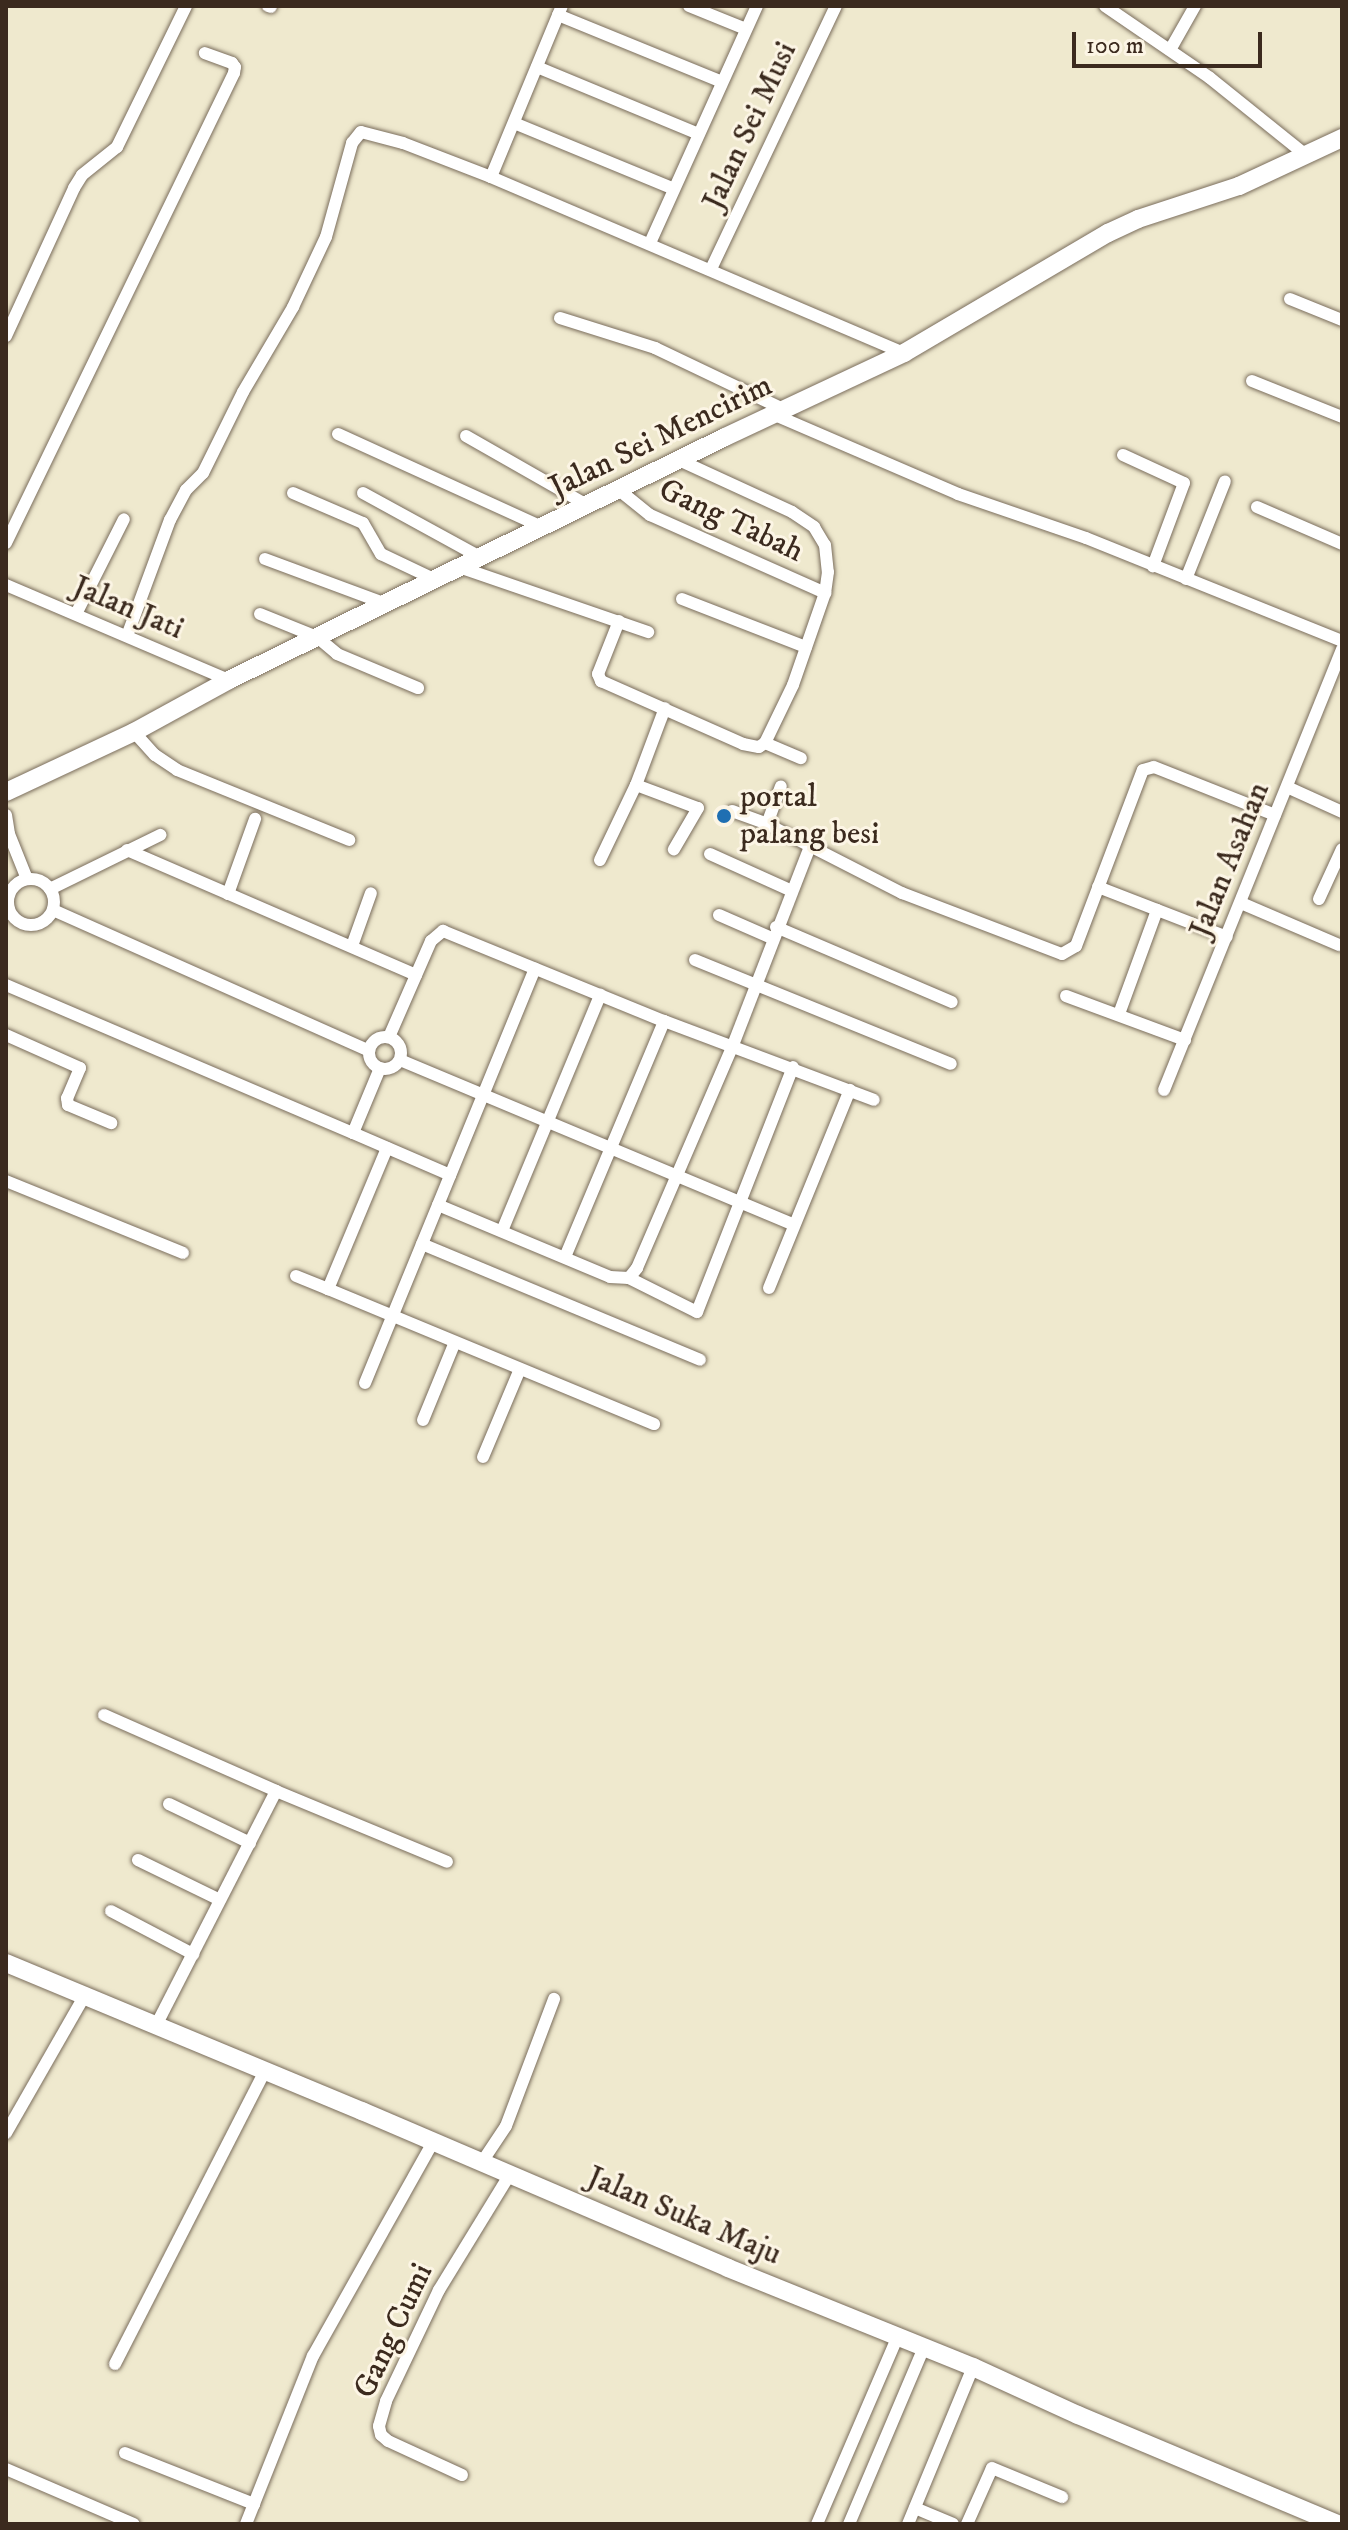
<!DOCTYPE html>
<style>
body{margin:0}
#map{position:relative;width:1348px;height:2530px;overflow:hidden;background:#efe9ce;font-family:"IM FELL DW Pica",serif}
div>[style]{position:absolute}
.roads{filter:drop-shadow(0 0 2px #7a6d5c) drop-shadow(0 0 2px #7a6d5c)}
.street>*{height:12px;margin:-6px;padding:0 6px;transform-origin:6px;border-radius:6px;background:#fff}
.street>.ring{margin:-6px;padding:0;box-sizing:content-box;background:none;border:12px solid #fff;border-radius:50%}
.secondary>*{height:18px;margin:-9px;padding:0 9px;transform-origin:9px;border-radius:9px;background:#fff}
.dots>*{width:22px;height:22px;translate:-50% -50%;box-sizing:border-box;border:4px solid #fcf5e5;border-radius:50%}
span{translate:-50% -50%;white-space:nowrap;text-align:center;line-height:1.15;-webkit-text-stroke:6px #fcf5e5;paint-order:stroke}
.street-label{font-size:32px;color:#3b2a1e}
.poi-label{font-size:32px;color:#3b2a1e}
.left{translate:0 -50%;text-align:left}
.frame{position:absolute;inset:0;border:8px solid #3b2a1e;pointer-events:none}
.scale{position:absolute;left:1072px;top:32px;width:190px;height:36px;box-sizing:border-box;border:4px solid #3b2a1e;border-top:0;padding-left:10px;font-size:24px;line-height:28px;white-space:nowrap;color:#3b2a1e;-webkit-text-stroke:6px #fcf5e5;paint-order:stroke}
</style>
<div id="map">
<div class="roads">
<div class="street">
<div style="left:268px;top:6px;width:3px;rotate:18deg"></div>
<div style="left:689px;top:6px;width:61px;rotate:22deg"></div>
<div style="left:1105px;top:6px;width:127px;rotate:34.4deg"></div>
<div style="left:1210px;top:78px;width:124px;rotate:38.8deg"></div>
<div style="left:558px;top:15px;width:177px;rotate:22.2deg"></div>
<div style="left:1170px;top:50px;width:51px;rotate:-60.4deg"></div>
<div style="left:537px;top:67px;width:175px;rotate:22.5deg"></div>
<div style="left:514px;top:123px;width:171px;rotate:22.4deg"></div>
<div style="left:491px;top:177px;width:185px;rotate:-67.5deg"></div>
<div style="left:650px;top:243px;width:260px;rotate:-65.7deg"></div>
<div style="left:711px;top:269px;width:291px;rotate:-64.6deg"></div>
<div style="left:1290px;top:299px;width:56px;rotate:22deg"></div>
<div style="left:560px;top:318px;width:100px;rotate:17.5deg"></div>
<div style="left:655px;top:348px;width:144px;rotate:25.5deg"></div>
<div style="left:6px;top:336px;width:163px;rotate:-65.3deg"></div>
<div style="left:74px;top:188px;width:15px;rotate:-58deg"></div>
<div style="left:82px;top:175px;width:45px;rotate:-38.7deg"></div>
<div style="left:117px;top:147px;width:157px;rotate:-63.9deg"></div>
<div style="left:1252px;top:381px;width:97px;rotate:21.8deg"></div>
<div style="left:775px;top:415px;width:199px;rotate:23.3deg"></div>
<div style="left:958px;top:494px;width:135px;rotate:19deg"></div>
<div style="left:1086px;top:538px;width:276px;rotate:21.9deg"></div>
<div style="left:338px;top:434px;width:224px;rotate:24.5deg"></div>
<div style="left:466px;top:436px;width:139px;rotate:29.7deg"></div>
<div style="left:1123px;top:455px;width:67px;rotate:24.7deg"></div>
<div style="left:1184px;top:483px;width:89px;rotate:110.5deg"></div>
<div style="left:679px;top:460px;width:124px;rotate:24.7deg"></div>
<div style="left:792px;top:512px;width:27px;rotate:34deg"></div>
<div style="left:814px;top:527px;width:21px;rotate:59deg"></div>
<div style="left:825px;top:545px;width:27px;rotate:84deg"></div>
<div style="left:828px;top:572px;width:21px;rotate:98deg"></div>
<div style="left:825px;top:593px;width:97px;rotate:109.2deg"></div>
<div style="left:793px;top:685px;width:64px;rotate:115.8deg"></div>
<div style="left:619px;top:490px;width:40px;rotate:39deg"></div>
<div style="left:650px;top:515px;width:192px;rotate:24deg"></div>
<div style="left:293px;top:493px;width:76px;rotate:23.2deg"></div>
<div style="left:363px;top:523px;width:36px;rotate:60deg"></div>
<div style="left:381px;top:554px;width:61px;rotate:25.3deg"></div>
<div style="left:363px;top:493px;width:133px;rotate:28.7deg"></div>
<div style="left:1257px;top:507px;width:93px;rotate:23.5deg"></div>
<div style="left:6px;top:543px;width:522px;rotate:-64.12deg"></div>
<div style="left:234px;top:73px;width:6px;rotate:-81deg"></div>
<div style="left:235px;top:67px;width:5px;rotate:-127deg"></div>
<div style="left:232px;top:63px;width:29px;rotate:-160deg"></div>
<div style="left:265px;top:559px;width:129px;rotate:20.4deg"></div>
<div style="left:462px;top:568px;width:197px;rotate:19deg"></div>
<div style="left:1186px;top:579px;width:105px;rotate:-68.3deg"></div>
<div style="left:6px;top:585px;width:242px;rotate:23.1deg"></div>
<div style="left:682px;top:599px;width:133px;rotate:21.2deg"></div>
<div style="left:76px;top:614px;width:106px;rotate:-63.2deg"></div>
<div style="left:260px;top:614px;width:61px;rotate:22deg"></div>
<div style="left:317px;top:637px;width:26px;rotate:40deg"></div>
<div style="left:337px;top:654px;width:88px;rotate:22.8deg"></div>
<div style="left:619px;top:621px;width:57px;rotate:111.6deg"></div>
<div style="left:598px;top:674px;width:8px;rotate:67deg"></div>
<div style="left:601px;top:681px;width:155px;rotate:23.9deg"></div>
<div style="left:743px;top:744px;width:16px;rotate:11deg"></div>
<div style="left:759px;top:747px;width:7px;rotate:-34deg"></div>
<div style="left:765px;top:743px;width:39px;rotate:23deg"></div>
<div style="left:127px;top:636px;width:124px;rotate:-69.7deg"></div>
<div style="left:170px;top:520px;width:34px;rotate:-62deg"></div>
<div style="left:186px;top:490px;width:24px;rotate:-45deg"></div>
<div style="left:203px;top:473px;width:90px;rotate:-63.7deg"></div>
<div style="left:243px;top:392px;width:99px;rotate:-59.5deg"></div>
<div style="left:293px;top:307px;width:77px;rotate:-64.8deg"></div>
<div style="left:326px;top:237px;width:98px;rotate:-74.5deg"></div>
<div style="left:352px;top:143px;width:14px;rotate:-51deg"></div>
<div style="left:361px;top:132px;width:43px;rotate:14.7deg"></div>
<div style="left:403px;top:143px;width:94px;rotate:21.1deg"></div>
<div style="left:491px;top:177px;width:449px;rotate:23.1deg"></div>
<div style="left:134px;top:732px;width:31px;rotate:48deg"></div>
<div style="left:155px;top:755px;width:27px;rotate:34deg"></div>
<div style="left:177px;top:770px;width:186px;rotate:22.1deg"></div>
<div style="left:636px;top:785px;width:66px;rotate:20.4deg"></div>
<div style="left:698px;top:808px;width:48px;rotate:120.3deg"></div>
<div style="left:1287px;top:787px;width:60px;rotate:24.4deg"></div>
<div style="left:732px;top:811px;width:37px;rotate:20deg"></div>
<div style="left:767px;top:824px;width:152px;rotate:27.1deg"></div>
<div style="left:902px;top:893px;width:171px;rotate:20.9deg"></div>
<div style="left:1062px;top:954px;width:16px;rotate:-30deg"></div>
<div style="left:1076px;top:946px;width:188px;rotate:-69.2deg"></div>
<div style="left:1143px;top:770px;width:11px;rotate:-15deg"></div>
<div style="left:1154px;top:767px;width:130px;rotate:21.6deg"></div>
<div style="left:6px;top:815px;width:19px;rotate:81deg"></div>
<div style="left:9px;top:834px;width:48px;rotate:68.2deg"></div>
<div style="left:767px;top:824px;width:40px;rotate:-69.8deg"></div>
<div style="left:127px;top:850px;width:315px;rotate:23.4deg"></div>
<div style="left:710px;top:854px;width:90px;rotate:24.3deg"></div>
<div style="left:600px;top:860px;width:83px;rotate:-64.4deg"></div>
<div style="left:636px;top:785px;width:82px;rotate:-69.4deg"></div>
<div class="ring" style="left:8px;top:879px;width:34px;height:34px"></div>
<div style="left:1098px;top:887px;width:138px;rotate:21.2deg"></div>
<div style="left:50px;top:889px;width:123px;rotate:-26.1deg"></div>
<div style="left:228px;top:894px;width:80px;rotate:-70.2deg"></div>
<div style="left:1319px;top:899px;width:55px;rotate:-65.3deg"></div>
<div style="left:1241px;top:903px;width:107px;rotate:23.2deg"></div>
<div style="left:53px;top:910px;width:346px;rotate:24deg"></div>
<div style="left:719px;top:915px;width:58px;rotate:23.5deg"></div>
<div style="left:776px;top:927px;width:191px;rotate:23.1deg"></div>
<div style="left:352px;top:946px;width:56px;rotate:-70.3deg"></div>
<div style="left:695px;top:960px;width:276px;rotate:22.1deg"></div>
<div style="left:6px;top:985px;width:377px;rotate:23.1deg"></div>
<div style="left:353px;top:1133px;width:70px;rotate:-67.4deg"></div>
<div style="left:1066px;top:996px;width:127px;rotate:20.3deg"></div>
<div style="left:1119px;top:1014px;width:111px;rotate:-69.9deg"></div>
<div style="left:6px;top:1035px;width:81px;rotate:24deg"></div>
<div style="left:80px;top:1068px;width:33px;rotate:113deg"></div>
<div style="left:67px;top:1098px;width:7px;rotate:82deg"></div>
<div style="left:68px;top:1105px;width:47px;rotate:22.7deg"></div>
<div style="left:389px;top:1037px;width:105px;rotate:-66.4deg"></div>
<div style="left:431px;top:941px;width:16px;rotate:-40deg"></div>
<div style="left:443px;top:931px;width:239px;rotate:22.2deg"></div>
<div style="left:664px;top:1021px;width:224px;rotate:20.6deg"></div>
<div class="ring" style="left:369px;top:1037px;width:20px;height:20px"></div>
<div style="left:400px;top:1060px;width:426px;rotate:22.7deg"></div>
<div style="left:1164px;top:1090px;width:476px;rotate:-68deg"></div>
<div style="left:353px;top:1133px;width:106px;rotate:23.4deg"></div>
<div style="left:387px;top:1148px;width:153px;rotate:112.7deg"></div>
<div style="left:328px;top:1289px;width:353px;rotate:22.5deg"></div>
<div style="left:6px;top:1181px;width:191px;rotate:22.1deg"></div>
<div style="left:438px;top:1205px;width:186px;rotate:22.7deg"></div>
<div style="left:610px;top:1277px;width:19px;rotate:3deg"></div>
<div style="left:629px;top:1278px;width:76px;rotate:26.6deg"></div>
<div style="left:697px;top:1312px;width:263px;rotate:-68.6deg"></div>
<div style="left:502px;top:1231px;width:256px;rotate:-67.4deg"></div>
<div style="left:422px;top:1244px;width:301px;rotate:22.6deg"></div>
<div style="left:565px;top:1257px;width:256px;rotate:-67.2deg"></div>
<div style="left:296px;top:1276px;width:35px;rotate:22deg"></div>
<div style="left:629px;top:1278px;width:13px;rotate:-51deg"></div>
<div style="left:637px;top:1268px;width:243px;rotate:-66.7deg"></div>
<div style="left:733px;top:1045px;width:213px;rotate:-68.8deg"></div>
<div style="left:769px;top:1288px;width:214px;rotate:-67.8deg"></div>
<div style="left:365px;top:1383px;width:448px;rotate:-67.7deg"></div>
<div style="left:423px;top:1420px;width:84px;rotate:-67.7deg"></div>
<div style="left:483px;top:1457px;width:95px;rotate:-67.2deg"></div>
<div style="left:104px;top:1715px;width:188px;rotate:23.8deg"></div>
<div style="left:276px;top:1791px;width:263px;rotate:117.1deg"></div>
<div style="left:276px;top:1791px;width:185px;rotate:22.5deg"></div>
<div style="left:169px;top:1804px;width:90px;rotate:25.7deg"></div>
<div style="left:138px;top:1860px;width:91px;rotate:26deg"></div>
<div style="left:111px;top:1911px;width:93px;rotate:27.7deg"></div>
<div style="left:6px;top:2133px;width:159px;rotate:-60.2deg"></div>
<div style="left:482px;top:2162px;width:43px;rotate:-56.3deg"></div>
<div style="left:506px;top:2126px;width:136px;rotate:-69.3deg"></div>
<div style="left:115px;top:2364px;width:329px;rotate:-62.9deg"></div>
<div style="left:125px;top:2453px;width:139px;rotate:21.6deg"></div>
<div style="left:6px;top:2469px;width:139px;rotate:23.3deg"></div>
<div style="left:462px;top:2475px;width:81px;rotate:-155.3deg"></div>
<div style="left:388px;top:2441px;width:9px;rotate:-139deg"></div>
<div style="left:381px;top:2435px;width:9px;rotate:-103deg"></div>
<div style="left:379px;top:2426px;width:26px;rotate:-74deg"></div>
<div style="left:386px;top:2401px;width:123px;rotate:-64.5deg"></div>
<div style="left:439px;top:2290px;width:136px;rotate:-58.5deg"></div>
<div style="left:915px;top:2508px;width:41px;rotate:22.8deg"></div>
<div style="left:246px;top:2524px;width:181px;rotate:-68.3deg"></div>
<div style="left:313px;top:2356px;width:245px;rotate:-60.7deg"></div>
<div style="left:817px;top:2524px;width:205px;rotate:-66.7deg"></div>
<div style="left:849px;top:2524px;width:192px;rotate:-67deg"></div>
<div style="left:908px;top:2524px;width:170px;rotate:-67.5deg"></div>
<div style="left:967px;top:2524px;width:61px;rotate:-65.9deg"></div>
<div style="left:992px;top:2468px;width:76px;rotate:22.5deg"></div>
</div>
<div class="secondary">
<div style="left:6px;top:792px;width:141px;rotate:-25.1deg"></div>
<div style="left:134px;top:732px;width:108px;rotate:-28.7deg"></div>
<div style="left:229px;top:680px;width:552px;rotate:-26.1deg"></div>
<div style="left:725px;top:437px;width:198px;rotate:-25.1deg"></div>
<div style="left:904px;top:353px;width:237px;rotate:-30.5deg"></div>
<div style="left:1108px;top:233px;width:33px;rotate:-25deg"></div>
<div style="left:1138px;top:219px;width:106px;rotate:-18.1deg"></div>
<div style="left:1239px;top:186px;width:114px;rotate:-25deg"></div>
<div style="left:6px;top:1963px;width:386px;rotate:22.6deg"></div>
<div style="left:362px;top:2111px;width:398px;rotate:23.2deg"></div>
<div style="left:728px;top:2268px;width:264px;rotate:22deg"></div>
<div style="left:973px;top:2367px;width:115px;rotate:24.6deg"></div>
<div style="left:1078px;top:2415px;width:281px;rotate:22.8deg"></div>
</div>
</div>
<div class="dots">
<div style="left:724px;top:816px;background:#1f6fb2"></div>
</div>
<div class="street-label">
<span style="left:750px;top:126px;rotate:-65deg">Jalan Sei Musi</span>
<span style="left:661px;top:437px;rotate:-26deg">Jalan Sei Mencirim</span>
<span style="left:731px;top:521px;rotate:25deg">Gang Tabah</span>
<span style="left:128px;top:608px;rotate:23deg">Jalan Jati</span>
<span style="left:1230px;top:860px;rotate:-68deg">Jalan Asahan</span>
<span style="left:684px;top:2216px;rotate:23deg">Jalan Suka Maju</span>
<span style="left:394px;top:2331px;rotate:-65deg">Gang Cumi</span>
</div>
<div class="poi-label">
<span class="left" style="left:740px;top:816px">portal<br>palang besi</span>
</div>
<div class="frame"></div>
<div class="scale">100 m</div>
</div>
